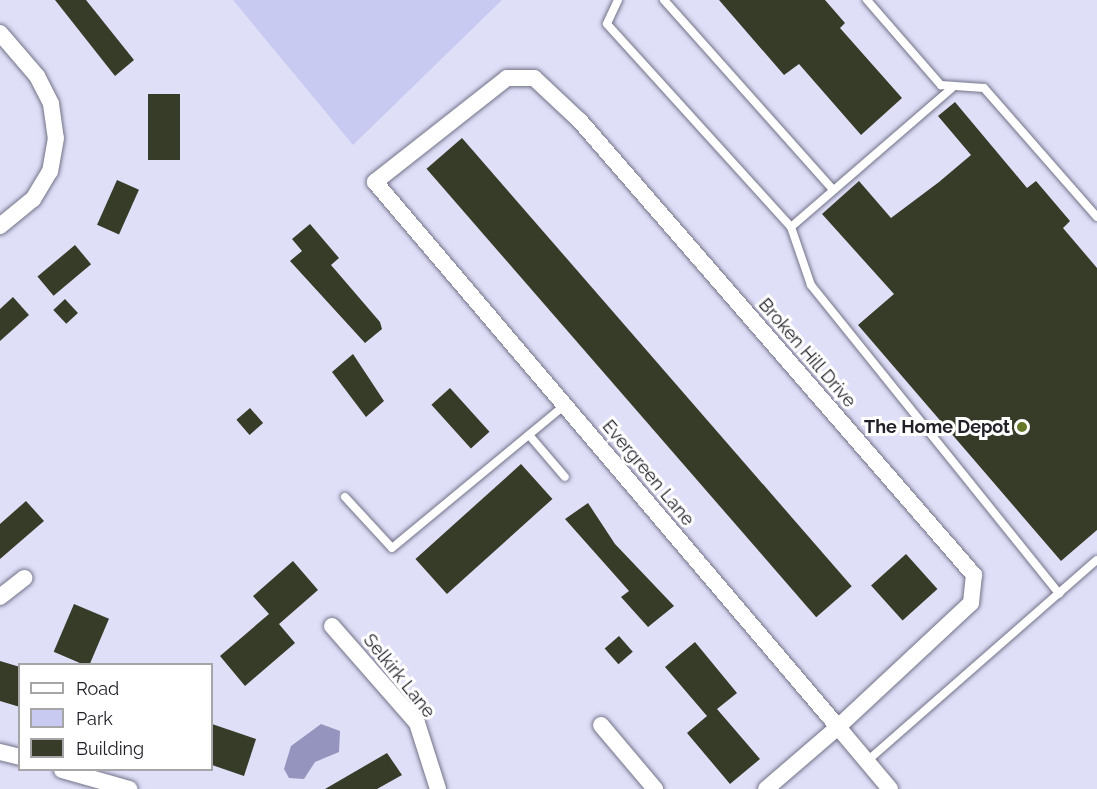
<!DOCTYPE html>
<style>
body{margin:0}
#map{position:relative;width:1097px;height:789px;overflow:hidden;background:#dfdff8;font-family:Raleway,sans-serif}
div>[style]{position:absolute}
.green>*{inset:0;background:#c9caf1}
.water>*{inset:0;background:#9494be}
.building>*{inset:0;background:#363c28;transform-origin:0 0}
.roads{filter:drop-shadow(0 0 2px #727288) drop-shadow(0 0 2px #727288)}
.service>*{height:8px;margin:-4px;padding:0 4px;transform-origin:4px;border-radius:4px;background:#fff}
.minor>*{height:16px;margin:-8px;padding:0 8px;transform-origin:8px;border-radius:8px;background:#fff}
.dots>*{width:16px;height:16px;translate:-50% -50%;box-sizing:border-box;border:3px solid #fff;border-radius:50%}
span{translate:-50% -50%;white-space:nowrap;text-align:center;line-height:1.15;-webkit-text-stroke:6px #fff;paint-order:stroke}
.street-label{font-size:18px;color:#212129}
.poi-label{font-size:18px;color:#212129;font-weight:700}
.right{translate:-100% -50%;text-align:right}
.legend{position:absolute;left:18px;top:663px;width:195px;height:108px;box-sizing:border-box;background:#fff;border:2px solid #a6a6a9;margin:0;padding:8px 10px;list-style:none;font-size:18px;color:#212129}
.legend li{display:flex;align-items:center;gap:12px;height:30px}
.legend b{width:30px;border:2px solid #a6a6a9}
</style>
<div id="map">
<div class="green">
<div style="clip-path:polygon(233px 0,502px 0,353px 145px)"></div>
</div>
<div class="water">
<div style="clip-path:polygon(321px 724px,340px 731px,339px 752px,315px 762px,304px 779px,289px 778px,284px 769px,291px 746px)"></div>
</div>
<div class="building">
<div style="clip-path:polygon(55px 0,86px 0,134px 60px,115px 76px)"></div>
<div style="clip-path:polygon(719px 0,825px 0,845px 23px,840px 28px,902px 98px,861px 135px,799px 64px,784px 75px)"></div>
<div style="left:148px;top:94px;width:32px;height:66px"></div>
<div style="clip-path:polygon(955px 102px,1027px 188px,1036px 181px,1070px 221px,1063px 228px,1097px 268px,1097px 530px,1061px 561px,858px 325px,894px 294px,822px 214px,859px 181px,891px 218px,939px 182px,971px 155px,938px 116px)"></div>
<div style="left:462px;top:138px;width:594px;height:47px;rotate:49deg"></div>
<div style="left:117px;top:180px;width:24px;height:49px;rotate:24deg"></div>
<div style="clip-path:polygon(310px 224px,339px 258px,331px 265px,380px 322px,382px 329px,365px 343px,290px 261px,302px 251px,292px 239px)"></div>
<div style="left:75px;top:245px;width:25px;height:49px;rotate:50deg"></div>
<div style="clip-path:polygon(13px 297px,29px 315px,0 341px,0 309px)"></div>
<div style="left:65px;top:299px;width:19px;height:16px;rotate:47deg"></div>
<div style="clip-path:polygon(353px 354px,384px 401px,366px 417px,332px 372px)"></div>
<div style="left:450px;top:388px;width:59px;height:25px;rotate:48deg"></div>
<div style="left:250px;top:408px;width:20px;height:18px;rotate:49deg"></div>
<div style="left:521px;top:464px;width:47px;height:142px;rotate:48deg"></div>
<div style="clip-path:polygon(26px 501px,44px 521px,0 559px,0 524px)"></div>
<div style="clip-path:polygon(588px 503px,615px 544px,674px 606px,648px 627px,621px 597px,629px 591px,565px 519px)"></div>
<div style="left:906px;top:554px;width:47px;height:47px;rotate:48deg"></div>
<div style="clip-path:polygon(293px 561px,318px 590px,279px 624px,295px 643px,245px 686px,220px 656px,269px 614px,253px 596px)"></div>
<div style="left:74px;top:604px;width:38px;height:52px;rotate:23deg"></div>
<div style="left:619px;top:636px;width:21px;height:19px;rotate:49deg"></div>
<div style="clip-path:polygon(695px 642px,737px 693px,717px 709px,760px 759px,730px 784px,687px 733px,707px 716px,665px 667px)"></div>
<div style="clip-path:polygon(0 661px,20px 667px,20px 707px,0 701px)"></div>
<div style="clip-path:polygon(212px 724px,256px 739px,244px 776px,212px 765px)"></div>
<div style="clip-path:polygon(387px 753px,402px 775px,377px 789px,325px 789px)"></div>
</div>
<div class="roads">
<div class="service">
<div style="left:618px;top:0;width:26px;rotate:115deg"></div>
<div style="left:607px;top:24px;width:274px;rotate:47.8deg"></div>
<div style="left:791px;top:227px;width:213px;rotate:-40.8deg"></div>
<div style="left:664px;top:0;width:254px;rotate:48.3deg"></div>
<div style="left:867px;top:0;width:113px;rotate:49deg"></div>
<div style="left:941px;top:85px;width:43px;rotate:4deg"></div>
<div style="left:984px;top:88px;width:171px;rotate:48.8deg"></div>
<div style="left:791px;top:227px;width:61px;rotate:71deg"></div>
<div style="left:811px;top:285px;width:396px;rotate:51.2deg"></div>
<div style="left:529px;top:435px;width:55px;rotate:49.4deg"></div>
<div style="left:345px;top:497px;width:69px;rotate:47.3deg"></div>
<div style="left:392px;top:548px;width:224px;rotate:-39.6deg"></div>
<div style="left:867px;top:761px;width:305px;rotate:-41.2deg"></div>
</div>
<div class="minor">
<div style="left:0;top:33px;width:57px;rotate:49.3deg"></div>
<div style="left:37px;top:76px;width:31px;rotate:63deg"></div>
<div style="left:51px;top:104px;width:34px;rotate:82deg"></div>
<div style="left:56px;top:138px;width:34px;rotate:100deg"></div>
<div style="left:50px;top:171px;width:33px;rotate:121deg"></div>
<div style="left:33px;top:199px;width:43px;rotate:140.7deg"></div>
<div style="left:0;top:597px;width:31px;rotate:-38deg"></div>
<div style="left:332px;top:626px;width:129px;rotate:48.8deg"></div>
<div style="left:417px;top:723px;width:69px;rotate:72.3deg"></div>
<div style="left:601px;top:725px;width:84px;rotate:49.8deg"></div>
<div style="left:0;top:752px;width:21px;rotate:14deg"></div>
<div style="left:62px;top:770px;width:70px;rotate:15.8deg"></div>
<div style="left:766px;top:789px;width:95px;rotate:-40.7deg"></div>
<div style="left:838px;top:727px;width:182px;rotate:-43deg"></div>
<div style="left:971px;top:603px;width:28px;rotate:-84deg"></div>
<div style="left:974px;top:575px;width:601px;rotate:-130.95deg"></div>
<div style="left:580px;top:121px;width:63px;rotate:-136.9deg"></div>
<div style="left:534px;top:78px;width:27px;rotate:180deg"></div>
<div style="left:507px;top:78px;width:168px;rotate:141.8deg"></div>
<div style="left:375px;top:182px;width:715px;rotate:49.65deg"></div>
<div style="left:838px;top:727px;width:81px;rotate:50deg"></div>
</div>
</div>
<div class="dots">
<div style="left:1022px;top:427px;background:#647828"></div>
</div>
<div class="street-label">
<span style="left:807px;top:353px;rotate:49deg">Broken Hill Drive</span>
<span style="left:648px;top:473px;rotate:50deg">Evergreen Lane</span>
<span style="left:399px;top:676px;rotate:51deg">Selkirk Lane</span>
</div>
<div class="poi-label">
<span class="right" style="left:1010px;top:427px">The Home Depot</span>
</div>
<ul class="legend">
<li><b style="height:8px;background:#fff"></b>Road</li>
<li><b style="height:16px;background:#c9caf1"></b>Park</li>
<li><b style="height:16px;background:#363c28"></b>Building</li>
</ul>
</div>
